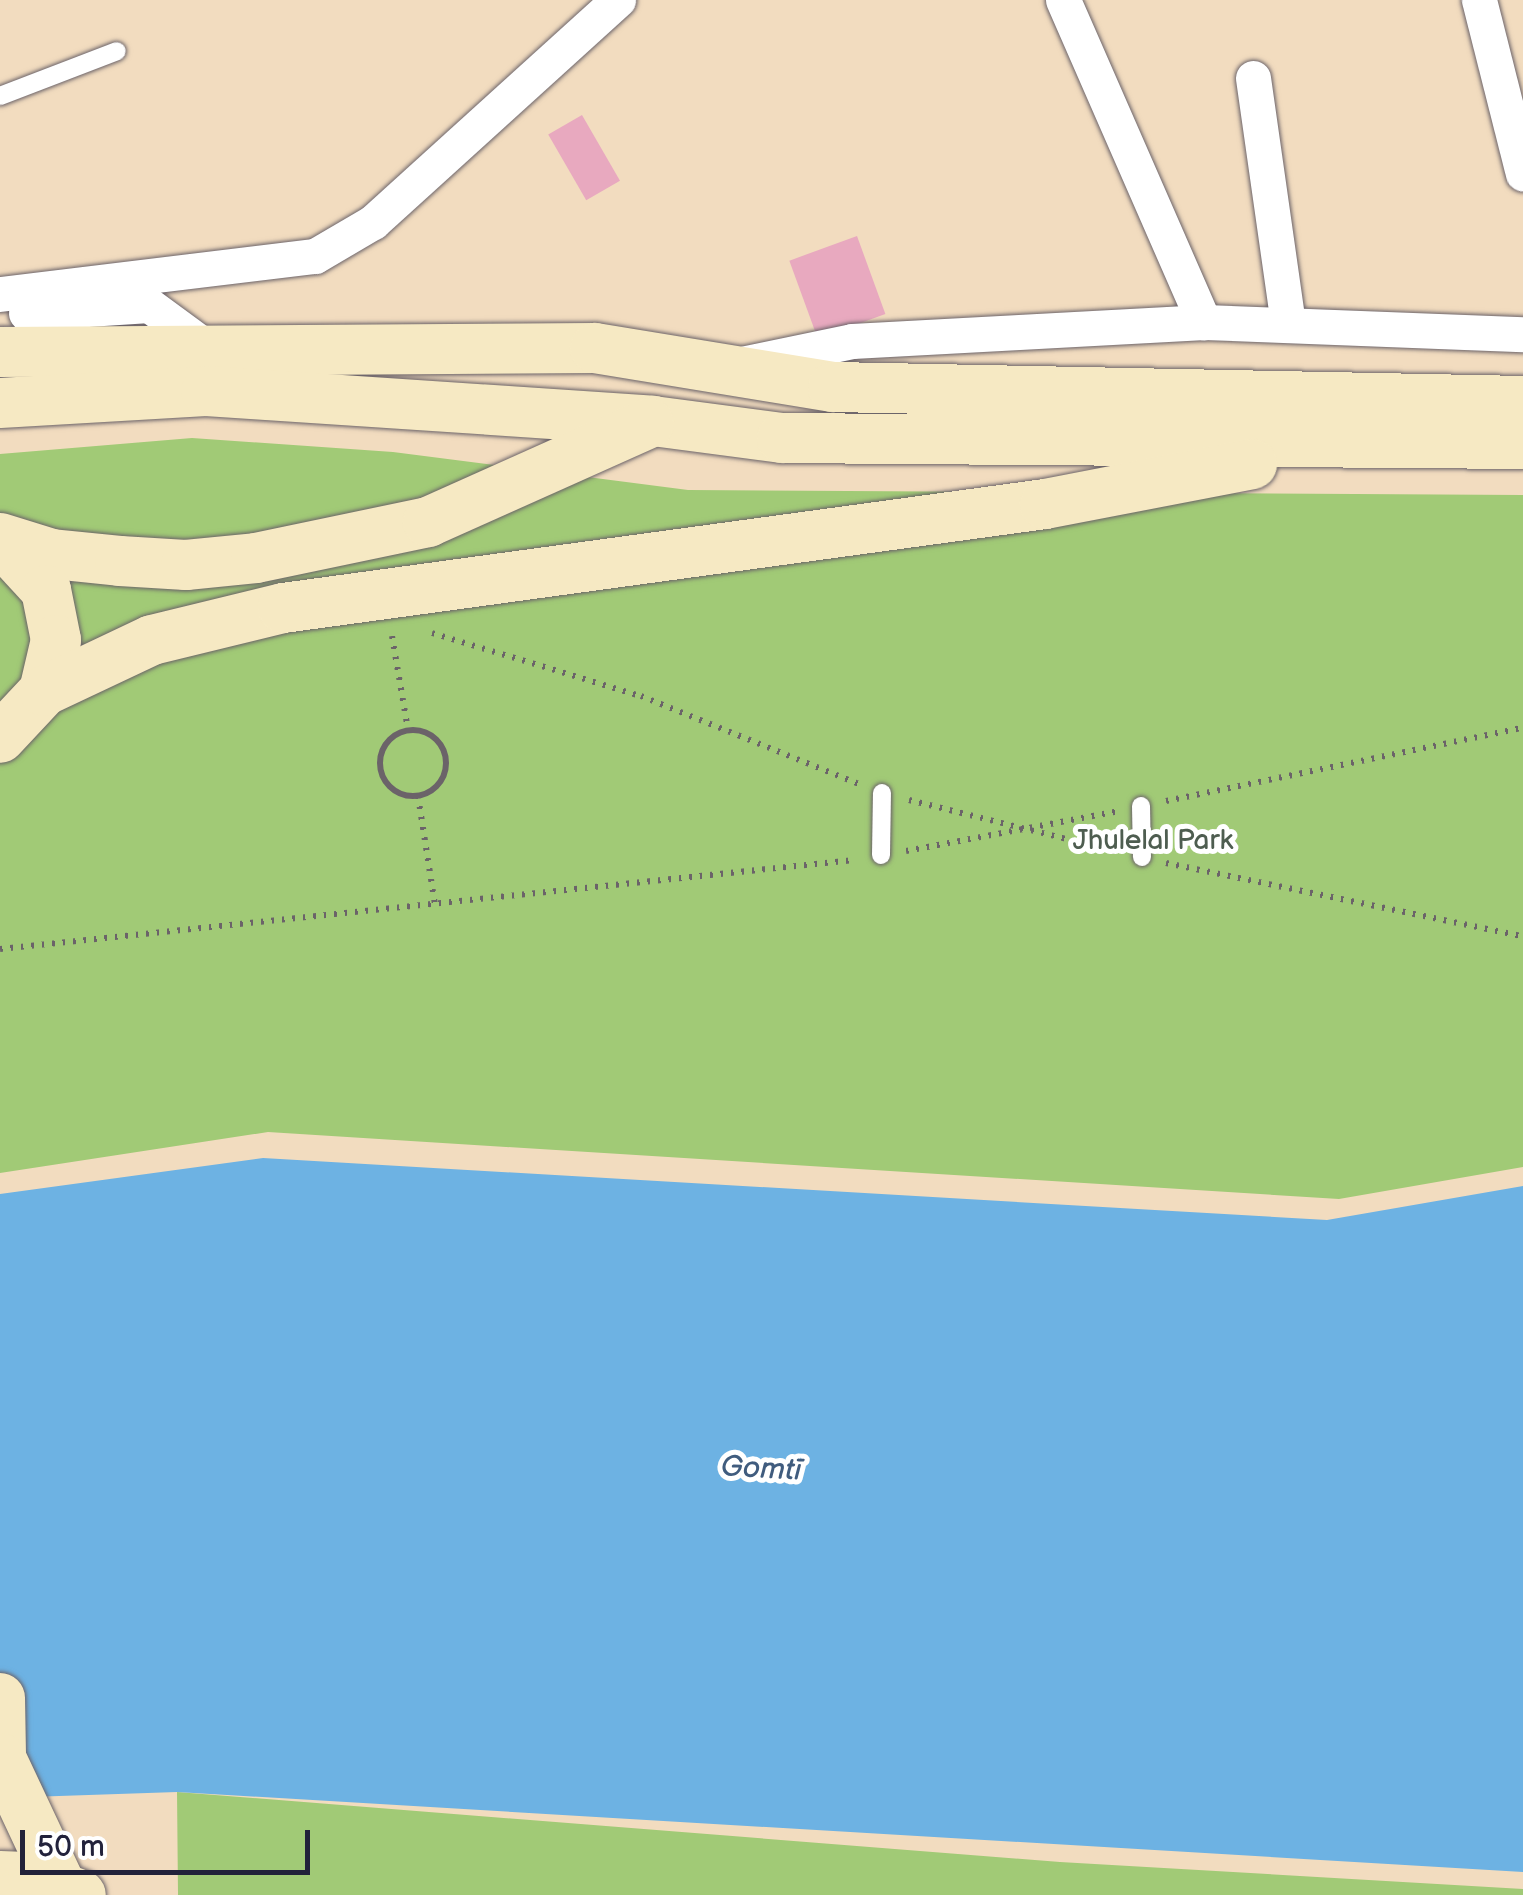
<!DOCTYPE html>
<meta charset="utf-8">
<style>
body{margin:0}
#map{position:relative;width:1523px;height:1895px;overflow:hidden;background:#f2dcbf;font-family:"Balsamiq Sans",sans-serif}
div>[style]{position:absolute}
.green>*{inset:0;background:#a1ca76}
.water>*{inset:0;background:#6db2e3}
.building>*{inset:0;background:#e8a9bf;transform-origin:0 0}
.path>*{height:6px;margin-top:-3px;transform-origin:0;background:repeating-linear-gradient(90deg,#6b6369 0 2.5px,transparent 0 10.5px)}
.path>.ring{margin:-3px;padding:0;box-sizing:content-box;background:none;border:6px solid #6b6369;border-radius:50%}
.roads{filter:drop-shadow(0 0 2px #6b6369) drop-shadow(0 0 2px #6b6369)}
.lane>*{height:18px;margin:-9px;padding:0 9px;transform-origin:9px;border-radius:9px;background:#fff}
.street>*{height:35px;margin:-17.5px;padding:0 17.5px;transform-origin:17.5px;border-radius:17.5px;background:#fff}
.secondary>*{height:50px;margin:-25px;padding:0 25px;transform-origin:25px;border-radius:25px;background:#f6e9c3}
span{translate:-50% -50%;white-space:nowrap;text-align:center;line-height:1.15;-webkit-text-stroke:10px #fff;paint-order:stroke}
.park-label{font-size:28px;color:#4e5d50}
.water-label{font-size:30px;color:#405c7e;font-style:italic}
.scale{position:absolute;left:20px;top:1830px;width:290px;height:45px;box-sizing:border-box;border:5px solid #22223b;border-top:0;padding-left:12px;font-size:30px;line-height:35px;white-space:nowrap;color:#22223b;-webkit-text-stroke:8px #fff;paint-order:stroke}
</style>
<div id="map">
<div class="green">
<div style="clip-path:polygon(192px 438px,393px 452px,688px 490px,1523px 495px,1523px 1167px,1339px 1199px,268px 1132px,0 1173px,0 454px)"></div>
<div style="clip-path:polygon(177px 1792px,1060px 1862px,1523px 1889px,1523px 1895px,178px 1895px)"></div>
</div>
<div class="water">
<div style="clip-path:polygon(263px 1158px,1327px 1220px,1523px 1186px,1523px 1872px,177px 1792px,0 1798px,0 1194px)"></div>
</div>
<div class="building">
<div style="left:582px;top:115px;width:76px;height:39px;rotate:60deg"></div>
<div style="left:857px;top:236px;width:83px;height:72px;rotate:70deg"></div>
</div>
<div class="path">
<div style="left:432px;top:633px;width:218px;rotate:16.8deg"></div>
<div style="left:641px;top:696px;width:235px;rotate:22deg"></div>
<div style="left:392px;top:636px;width:95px;rotate:80.3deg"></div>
<div class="ring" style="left:380px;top:730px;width:60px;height:60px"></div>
<div style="left:418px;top:796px;width:110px;rotate:81.1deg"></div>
<div style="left:909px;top:800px;width:212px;rotate:13.9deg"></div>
<div style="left:1166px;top:801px;width:364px;rotate:-11.6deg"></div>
<div style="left:906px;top:851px;width:213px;rotate:-10.6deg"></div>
<div style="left:1166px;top:863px;width:364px;rotate:11.6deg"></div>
<div style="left:0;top:949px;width:859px;rotate:-5.95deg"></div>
</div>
<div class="roads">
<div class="lane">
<div style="left:0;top:96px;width:125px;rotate:-21deg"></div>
<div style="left:1141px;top:806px;width:51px;rotate:88.9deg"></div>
<div style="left:881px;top:855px;width:62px;rotate:-89.1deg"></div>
</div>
<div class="street">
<div style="left:1063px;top:0;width:352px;rotate:66.4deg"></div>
<div style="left:1479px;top:0;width:179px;rotate:75.8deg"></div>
<div style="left:1253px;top:78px;width:249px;rotate:81.9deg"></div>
<div style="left:0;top:294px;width:317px;rotate:-6.9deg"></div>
<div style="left:315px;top:256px;width:67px;rotate:-30.4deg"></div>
<div style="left:373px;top:222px;width:331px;rotate:-42.2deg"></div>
<div style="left:26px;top:313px;width:123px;rotate:-3.7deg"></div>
<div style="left:149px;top:305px;width:74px;rotate:36.3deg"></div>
<div style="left:742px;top:364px;width:112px;rotate:-11.8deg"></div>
<div style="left:852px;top:341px;width:353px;rotate:-3.1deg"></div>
<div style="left:1204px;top:322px;width:319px;rotate:2.2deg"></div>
</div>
<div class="secondary">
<div style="left:0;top:352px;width:595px;rotate:-0.39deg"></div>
<div style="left:595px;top:348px;width:241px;rotate:9.3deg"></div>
<div style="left:833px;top:387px;width:690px;rotate:1.16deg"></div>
<div style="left:0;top:403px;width:206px;rotate:-3.3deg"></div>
<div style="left:206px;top:391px;width:448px;rotate:3.8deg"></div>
<div style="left:653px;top:421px;width:130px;rotate:7.5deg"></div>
<div style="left:782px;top:438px;width:741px;rotate:0.46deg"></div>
<div style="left:0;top:538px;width:54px;rotate:17.1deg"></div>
<div style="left:52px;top:554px;width:68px;rotate:5.9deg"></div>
<div style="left:120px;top:561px;width:66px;rotate:3.5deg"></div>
<div style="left:186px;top:565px;width:70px;rotate:-5.7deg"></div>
<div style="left:256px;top:558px;width:176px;rotate:-11.8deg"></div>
<div style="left:428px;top:522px;width:242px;rotate:-24.1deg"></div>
<div style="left:0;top:540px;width:68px;rotate:47.4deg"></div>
<div style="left:46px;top:590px;width:51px;rotate:78.7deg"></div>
<div style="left:56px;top:640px;width:52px;rotate:103.2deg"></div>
<div style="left:44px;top:691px;width:64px;rotate:133.1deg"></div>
<div style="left:44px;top:691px;width:119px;rotate:-25.3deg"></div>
<div style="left:152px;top:640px;width:135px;rotate:-13.7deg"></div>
<div style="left:283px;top:608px;width:769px;rotate:-7.77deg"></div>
<div style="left:1045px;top:504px;width:211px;rotate:-10.9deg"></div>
<div style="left:0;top:1698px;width:60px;rotate:89deg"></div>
<div style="left:1px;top:1758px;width:139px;rotate:64.9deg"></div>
<div style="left:0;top:1876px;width:33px;rotate:2deg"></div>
<div style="left:33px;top:1877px;width:51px;rotate:20.6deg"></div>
</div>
</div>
<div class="park-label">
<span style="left:1153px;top:841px">Jhulelal Park</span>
</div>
<div class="water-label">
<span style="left:761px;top:1469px;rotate:3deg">Gomtī</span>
</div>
<div class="scale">50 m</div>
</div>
